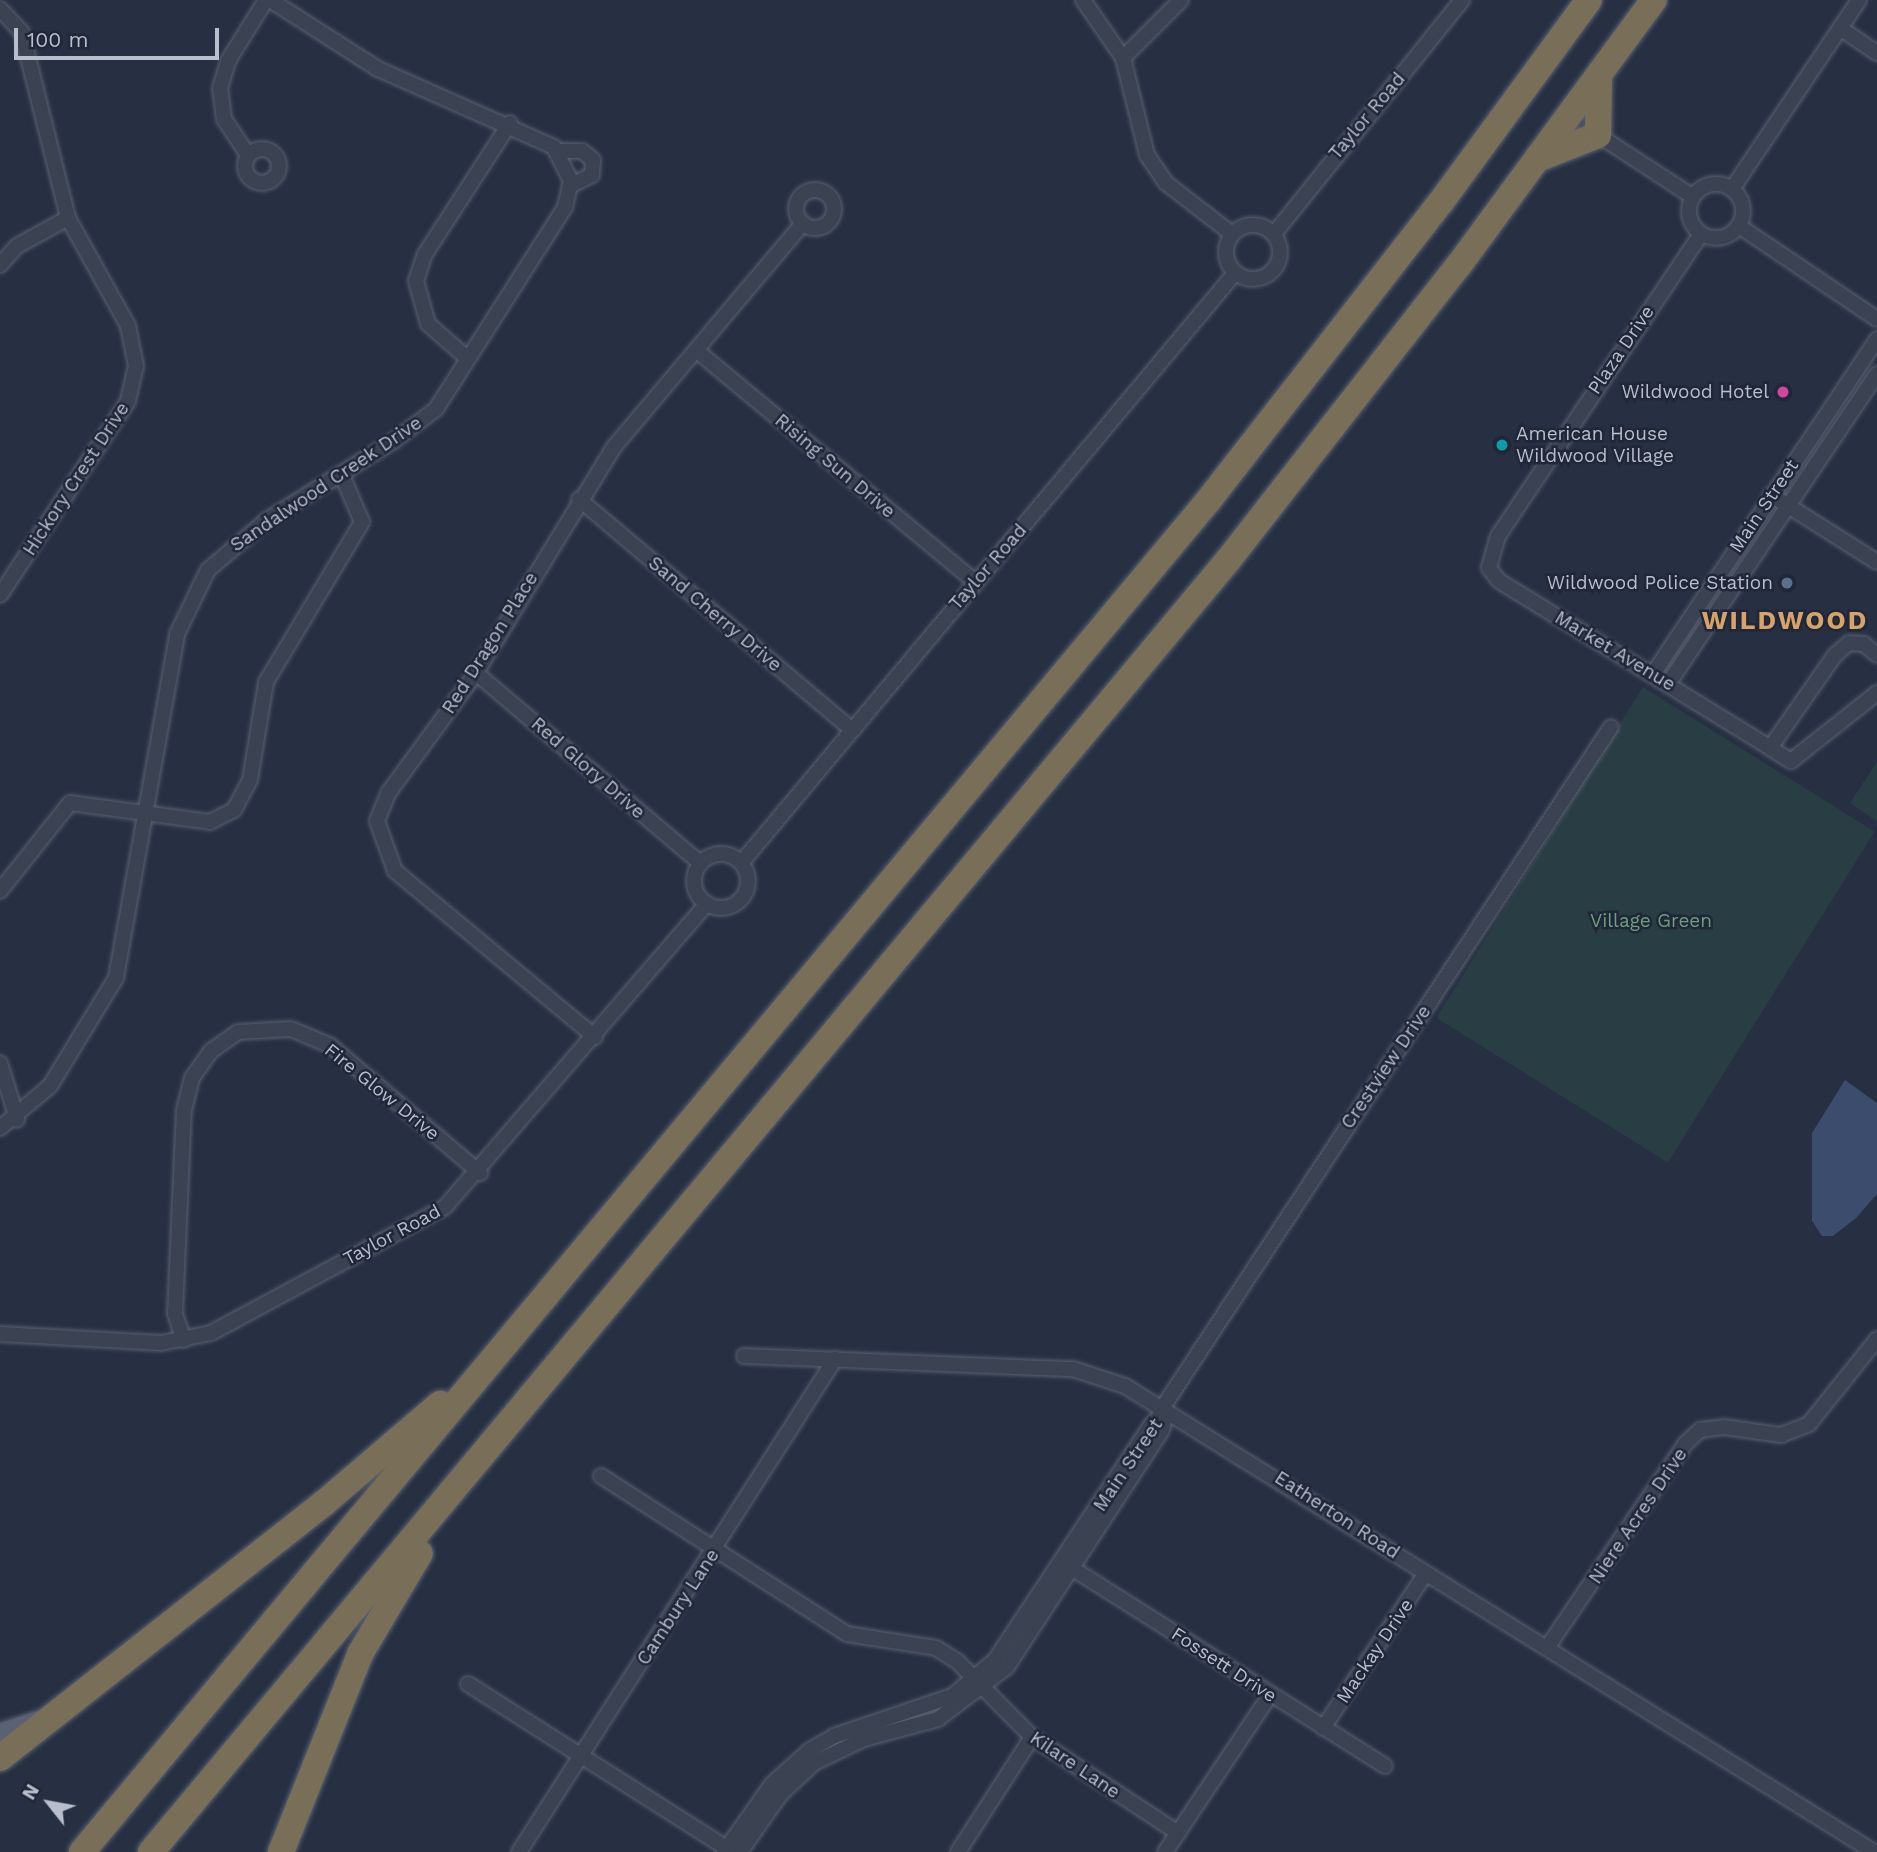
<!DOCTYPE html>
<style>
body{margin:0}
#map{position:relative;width:1877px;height:1852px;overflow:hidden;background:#273043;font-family:"Work Sans",sans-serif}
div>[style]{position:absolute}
.green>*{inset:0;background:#293e44;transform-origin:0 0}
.water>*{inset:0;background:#3c4c6c}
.roads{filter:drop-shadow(0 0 2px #596070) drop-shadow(0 0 2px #596070)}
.street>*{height:14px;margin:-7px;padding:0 7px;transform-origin:7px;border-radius:7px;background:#3b4353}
.street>.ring{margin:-7px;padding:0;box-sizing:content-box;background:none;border:14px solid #3b4353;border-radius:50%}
.primary>*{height:23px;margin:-11.5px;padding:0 11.5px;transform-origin:11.5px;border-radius:11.5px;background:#596173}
.highway>*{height:26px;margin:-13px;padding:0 13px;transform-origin:13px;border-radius:13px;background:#796f58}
.dots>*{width:19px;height:19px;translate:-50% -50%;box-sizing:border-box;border:4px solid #202738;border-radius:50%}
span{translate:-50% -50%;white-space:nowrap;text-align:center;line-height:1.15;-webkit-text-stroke:5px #202738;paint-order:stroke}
.street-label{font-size:19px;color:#b8becc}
.poi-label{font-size:19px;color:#b8becc}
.right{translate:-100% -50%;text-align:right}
.left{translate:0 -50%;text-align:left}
.park-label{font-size:19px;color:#6f9e7e}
.district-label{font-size:26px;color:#d8a368;font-weight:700;letter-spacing:2px}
.north{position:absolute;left:14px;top:1768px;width:70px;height:70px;-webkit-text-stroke:5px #202738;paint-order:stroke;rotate:301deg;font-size:19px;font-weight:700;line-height:28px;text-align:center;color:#b8becc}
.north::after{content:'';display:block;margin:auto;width:24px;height:32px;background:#b8becc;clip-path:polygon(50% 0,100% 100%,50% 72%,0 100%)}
.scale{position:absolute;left:14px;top:28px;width:205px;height:32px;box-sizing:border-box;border:4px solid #b8becc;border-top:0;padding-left:9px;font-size:21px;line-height:24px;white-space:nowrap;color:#b8becc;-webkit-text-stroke:5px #202738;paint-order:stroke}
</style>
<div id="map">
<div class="green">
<div style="left:1643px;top:687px;width:273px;height:390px;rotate:32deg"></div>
<div style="clip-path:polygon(1877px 762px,1877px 821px,1850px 803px)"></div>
</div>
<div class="water">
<div style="clip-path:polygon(1845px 1080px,1877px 1103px,1877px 1194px,1856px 1218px,1833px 1236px,1822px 1236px,1812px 1221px,1812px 1133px)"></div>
</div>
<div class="roads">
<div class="street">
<div style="left:1083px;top:0;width:70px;rotate:55.4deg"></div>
<div style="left:1123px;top:58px;width:100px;rotate:76.1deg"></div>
<div style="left:1147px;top:155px;width:34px;rotate:56deg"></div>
<div style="left:1166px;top:183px;width:83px;rotate:37.7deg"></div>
<div style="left:0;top:9px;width:33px;rotate:47deg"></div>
<div style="left:22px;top:33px;width:191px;rotate:76deg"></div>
<div style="left:68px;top:218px;width:124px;rotate:60.9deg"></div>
<div style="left:128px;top:326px;width:41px;rotate:78.7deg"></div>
<div style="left:136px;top:366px;width:36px;rotate:103deg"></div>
<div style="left:128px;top:401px;width:232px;rotate:123.4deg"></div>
<div style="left:1840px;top:28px;width:45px;rotate:34deg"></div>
<div style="left:1123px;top:58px;width:82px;rotate:-45deg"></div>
<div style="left:1598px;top:135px;width:113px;rotate:33.1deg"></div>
<div class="ring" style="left:245px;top:149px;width:20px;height:20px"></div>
<div style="left:560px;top:151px;width:22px"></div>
<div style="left:582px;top:151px;width:14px;rotate:39deg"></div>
<div style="left:593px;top:160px;width:15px;rotate:94deg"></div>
<div style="left:592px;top:175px;width:25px;rotate:154deg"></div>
<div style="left:248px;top:155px;width:43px;rotate:-123.7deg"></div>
<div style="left:224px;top:119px;width:31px;rotate:-97deg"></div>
<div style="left:220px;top:88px;width:28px;rotate:-73deg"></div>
<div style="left:228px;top:61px;width:72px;rotate:-58.1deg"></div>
<div class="ring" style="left:1689px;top:184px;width:40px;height:40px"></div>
<div style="left:1732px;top:189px;width:228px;rotate:-56.1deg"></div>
<div class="ring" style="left:796px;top:190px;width:24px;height:24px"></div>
<div class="ring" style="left:1226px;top:225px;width:40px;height:40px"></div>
<div style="left:1739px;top:226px;width:166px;rotate:34deg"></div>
<div style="left:1274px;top:234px;width:300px;rotate:-51.2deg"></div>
<div style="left:1701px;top:234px;width:364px;rotate:123.9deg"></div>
<div style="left:1498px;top:536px;width:33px;rotate:106deg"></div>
<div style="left:1489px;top:568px;width:16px;rotate:52deg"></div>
<div style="left:1499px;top:581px;width:318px;rotate:31.6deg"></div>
<div style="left:0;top:265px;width:25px;rotate:-48deg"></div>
<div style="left:17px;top:246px;width:58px;rotate:-28.8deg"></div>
<div style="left:696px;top:350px;width:361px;rotate:39.7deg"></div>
<div style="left:468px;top:359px;width:53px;rotate:-138.8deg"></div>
<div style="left:428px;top:324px;width:45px;rotate:-105.6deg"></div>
<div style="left:416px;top:281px;width:28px;rotate:-72deg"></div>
<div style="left:425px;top:254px;width:156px;rotate:-57deg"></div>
<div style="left:1771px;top:495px;width:125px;rotate:32.3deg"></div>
<div style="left:579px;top:499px;width:356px;rotate:40.2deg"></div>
<div style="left:1877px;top:655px;width:17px;rotate:-140deg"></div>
<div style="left:1864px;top:644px;width:15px;rotate:-176deg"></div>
<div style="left:1849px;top:643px;width:18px;rotate:139deg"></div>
<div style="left:1835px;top:655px;width:113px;rotate:125deg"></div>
<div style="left:1770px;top:748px;width:25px;rotate:32deg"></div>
<div style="left:1791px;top:761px;width:110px;rotate:-38.3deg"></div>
<div style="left:476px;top:673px;width:294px;rotate:40.3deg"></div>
<div style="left:1653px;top:674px;width:403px;rotate:-56.2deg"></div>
<div style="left:1668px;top:684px;width:374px;rotate:-56deg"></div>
<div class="ring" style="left:694px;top:854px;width:40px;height:40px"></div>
<div style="left:742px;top:862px;width:768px;rotate:-50.07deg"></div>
<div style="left:0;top:891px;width:112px;rotate:-51.5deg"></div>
<div style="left:70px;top:803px;width:141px;rotate:7.7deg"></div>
<div style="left:210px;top:822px;width:27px;rotate:-27deg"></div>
<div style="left:234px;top:810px;width:34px;rotate:-62deg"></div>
<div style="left:250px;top:780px;width:99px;rotate:-80.7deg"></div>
<div style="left:266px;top:682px;width:187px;rotate:-59deg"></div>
<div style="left:362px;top:522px;width:51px;rotate:-113.1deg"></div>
<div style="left:595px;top:1037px;width:260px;rotate:-140.3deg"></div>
<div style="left:395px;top:871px;width:53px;rotate:-109.8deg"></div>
<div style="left:377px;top:821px;width:31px;rotate:-68deg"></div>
<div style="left:389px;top:792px;width:147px;rotate:-53.8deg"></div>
<div style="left:476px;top:673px;width:265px;rotate:-58.6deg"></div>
<div style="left:614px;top:447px;width:293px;rotate:-49.8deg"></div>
<div style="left:0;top:1063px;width:59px;rotate:73.1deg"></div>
<div style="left:0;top:1128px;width:65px;rotate:-40deg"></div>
<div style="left:50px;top:1086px;width:127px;rotate:-58.6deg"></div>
<div style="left:116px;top:978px;width:349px;rotate:-79.9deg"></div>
<div style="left:177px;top:634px;width:71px;rotate:-64.2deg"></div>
<div style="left:208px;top:570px;width:77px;rotate:-40.3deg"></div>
<div style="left:267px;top:520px;width:151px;rotate:-32deg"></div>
<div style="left:395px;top:440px;width:51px;rotate:-37.1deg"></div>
<div style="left:436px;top:409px;width:240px;rotate:-57.4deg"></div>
<div style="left:565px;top:207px;width:27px;rotate:-77deg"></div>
<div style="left:571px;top:181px;width:38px;rotate:-117deg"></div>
<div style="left:554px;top:147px;width:193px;rotate:-156.1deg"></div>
<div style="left:378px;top:69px;width:128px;rotate:-147.4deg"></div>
<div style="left:0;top:1334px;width:161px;rotate:3.2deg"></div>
<div style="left:161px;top:1343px;width:51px;rotate:-11.3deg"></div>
<div style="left:211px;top:1333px;width:266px;rotate:-28.3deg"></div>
<div style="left:445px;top:1207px;width:401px;rotate:-49.2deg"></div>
<div style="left:184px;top:1340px;width:28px;rotate:-109deg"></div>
<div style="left:175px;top:1314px;width:204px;rotate:-87.5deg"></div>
<div style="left:184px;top:1110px;width:33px;rotate:-76deg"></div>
<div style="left:192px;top:1078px;width:33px;rotate:-55deg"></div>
<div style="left:211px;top:1051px;width:33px;rotate:-35deg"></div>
<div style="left:238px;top:1032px;width:53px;rotate:-3.2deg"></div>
<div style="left:291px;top:1029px;width:43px;rotate:23deg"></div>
<div style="left:331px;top:1046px;width:196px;rotate:40.4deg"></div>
<div style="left:744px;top:1356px;width:329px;rotate:2.3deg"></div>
<div style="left:1073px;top:1369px;width:55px;rotate:18.1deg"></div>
<div style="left:1125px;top:1386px;width:882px;rotate:31.89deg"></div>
<div style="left:1163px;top:1407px;width:814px;rotate:-56.62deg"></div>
<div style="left:601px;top:1476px;width:292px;rotate:32.7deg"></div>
<div style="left:847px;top:1634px;width:90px;rotate:8.9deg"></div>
<div style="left:936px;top:1648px;width:25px;rotate:32deg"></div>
<div style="left:957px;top:1661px;width:107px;rotate:45.4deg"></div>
<div style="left:1032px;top:1737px;width:175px;rotate:33.3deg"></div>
<div style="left:1067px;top:1565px;width:376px;rotate:32.3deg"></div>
<div style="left:1547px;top:1648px;width:248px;rotate:-55.9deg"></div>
<div style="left:1686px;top:1443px;width:19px;rotate:-43deg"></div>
<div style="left:1700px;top:1430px;width:24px;rotate:-7deg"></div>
<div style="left:1724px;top:1427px;width:58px;rotate:8deg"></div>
<div style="left:1781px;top:1435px;width:30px;rotate:-21deg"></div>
<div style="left:1809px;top:1424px;width:109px;rotate:-51.3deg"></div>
<div style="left:468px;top:1684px;width:306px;rotate:32.4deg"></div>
<div style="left:1323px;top:1728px;width:186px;rotate:-56.4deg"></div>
<div style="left:519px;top:1852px;width:586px;rotate:-57.34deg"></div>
<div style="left:724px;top:1852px;width:83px;rotate:-54.8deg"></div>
<div style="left:772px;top:1784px;width:51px;rotate:-41.8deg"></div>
<div style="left:810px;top:1750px;width:28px;rotate:-30deg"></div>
<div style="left:834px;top:1736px;width:125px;rotate:-18.7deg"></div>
<div style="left:952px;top:1696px;width:56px;rotate:-39.9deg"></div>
<div style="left:995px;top:1660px;width:282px;rotate:-56.4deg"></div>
<div style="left:1151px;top:1425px;width:21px;rotate:-45deg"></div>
<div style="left:740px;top:1852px;width:70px;rotate:-54.9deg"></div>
<div style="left:780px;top:1795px;width:47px;rotate:-43.3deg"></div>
<div style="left:814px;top:1763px;width:55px;rotate:-25.6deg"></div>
<div style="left:864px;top:1739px;width:77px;rotate:-15.1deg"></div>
<div style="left:938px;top:1719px;width:86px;rotate:-37deg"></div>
<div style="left:1007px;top:1667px;width:283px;rotate:-56.8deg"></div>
<div style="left:1162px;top:1430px;width:19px;rotate:-78deg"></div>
<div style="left:958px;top:1852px;width:137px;rotate:-57.2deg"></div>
<div style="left:1165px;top:1852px;width:189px;rotate:-56.2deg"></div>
</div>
<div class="primary">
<div style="left:0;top:1735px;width:42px;rotate:-18deg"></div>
</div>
<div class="highway">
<div style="left:1540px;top:158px;width:62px;rotate:-21.6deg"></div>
<div style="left:1598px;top:135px;width:59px;rotate:-89deg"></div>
<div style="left:0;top:1758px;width:412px;rotate:-38.2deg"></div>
<div style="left:324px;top:1503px;width:153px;rotate:-40.5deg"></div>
<div style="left:82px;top:1852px;width:1759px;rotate:-50.19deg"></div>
<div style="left:1208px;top:501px;width:379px;rotate:-52.1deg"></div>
<div style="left:1441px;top:202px;width:250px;rotate:-53.8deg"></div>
<div style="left:151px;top:1852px;width:1683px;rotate:-50.18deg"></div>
<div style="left:1229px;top:559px;width:373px;rotate:-52deg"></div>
<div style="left:1459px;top:265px;width:329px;rotate:-53.7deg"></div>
<div style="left:281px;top:1852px;width:213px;rotate:-68.2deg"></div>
<div style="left:360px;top:1654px;width:117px;rotate:-59.3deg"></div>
</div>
</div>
<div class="dots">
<div style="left:1783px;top:392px;background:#d1479c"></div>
<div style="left:1502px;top:445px;background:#0f9aa8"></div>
<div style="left:1787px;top:583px;background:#5c6f8a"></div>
</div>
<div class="street-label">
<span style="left:1367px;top:116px;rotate:-50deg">Taylor Road</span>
<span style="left:1621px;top:350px;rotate:-56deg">Plaza Drive</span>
<span style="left:835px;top:466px;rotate:40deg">Rising Sun Drive</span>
<span style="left:76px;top:479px;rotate:-57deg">Hickory Crest Drive</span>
<span style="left:326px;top:484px;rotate:-34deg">Sandalwood Creek Drive</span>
<span style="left:1764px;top:506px;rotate:-56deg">Main Street</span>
<span style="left:988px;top:567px;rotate:-49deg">Taylor Road</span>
<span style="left:715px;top:614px;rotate:40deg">Sand Cherry Drive</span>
<span style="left:490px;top:643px;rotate:-58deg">Red Dragon Place</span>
<span style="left:1615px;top:651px;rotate:31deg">Market Avenue</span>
<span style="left:588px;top:768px;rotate:41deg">Red Glory Drive</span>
<span style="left:1386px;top:1067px;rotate:-56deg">Crestview Drive</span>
<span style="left:382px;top:1092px;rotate:39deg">Fire Glow Drive</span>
<span style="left:392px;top:1235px;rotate:-28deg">Taylor Road</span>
<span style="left:1128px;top:1465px;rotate:-56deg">Main Street</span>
<span style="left:1337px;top:1515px;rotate:33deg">Eatherton Road</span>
<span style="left:1638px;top:1516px;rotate:-56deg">Niere Acres Drive</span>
<span style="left:678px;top:1607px;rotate:-57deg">Cambury Lane</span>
<span style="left:1375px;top:1651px;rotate:-56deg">Mackay Drive</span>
<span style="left:1224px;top:1665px;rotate:33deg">Fossett Drive</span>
<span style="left:1075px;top:1765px;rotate:34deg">Kilare Lane</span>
</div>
<div class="poi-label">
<span class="right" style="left:1769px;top:392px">Wildwood Hotel</span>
<span class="left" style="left:1516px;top:445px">American House<br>Wildwood Village</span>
<span class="right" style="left:1773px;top:583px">Wildwood Police Station</span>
</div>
<div class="park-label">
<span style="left:1651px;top:921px">Village Green</span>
</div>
<div class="district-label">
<span style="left:1785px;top:621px">WILDWOOD</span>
</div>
<div class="north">N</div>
<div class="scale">100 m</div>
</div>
